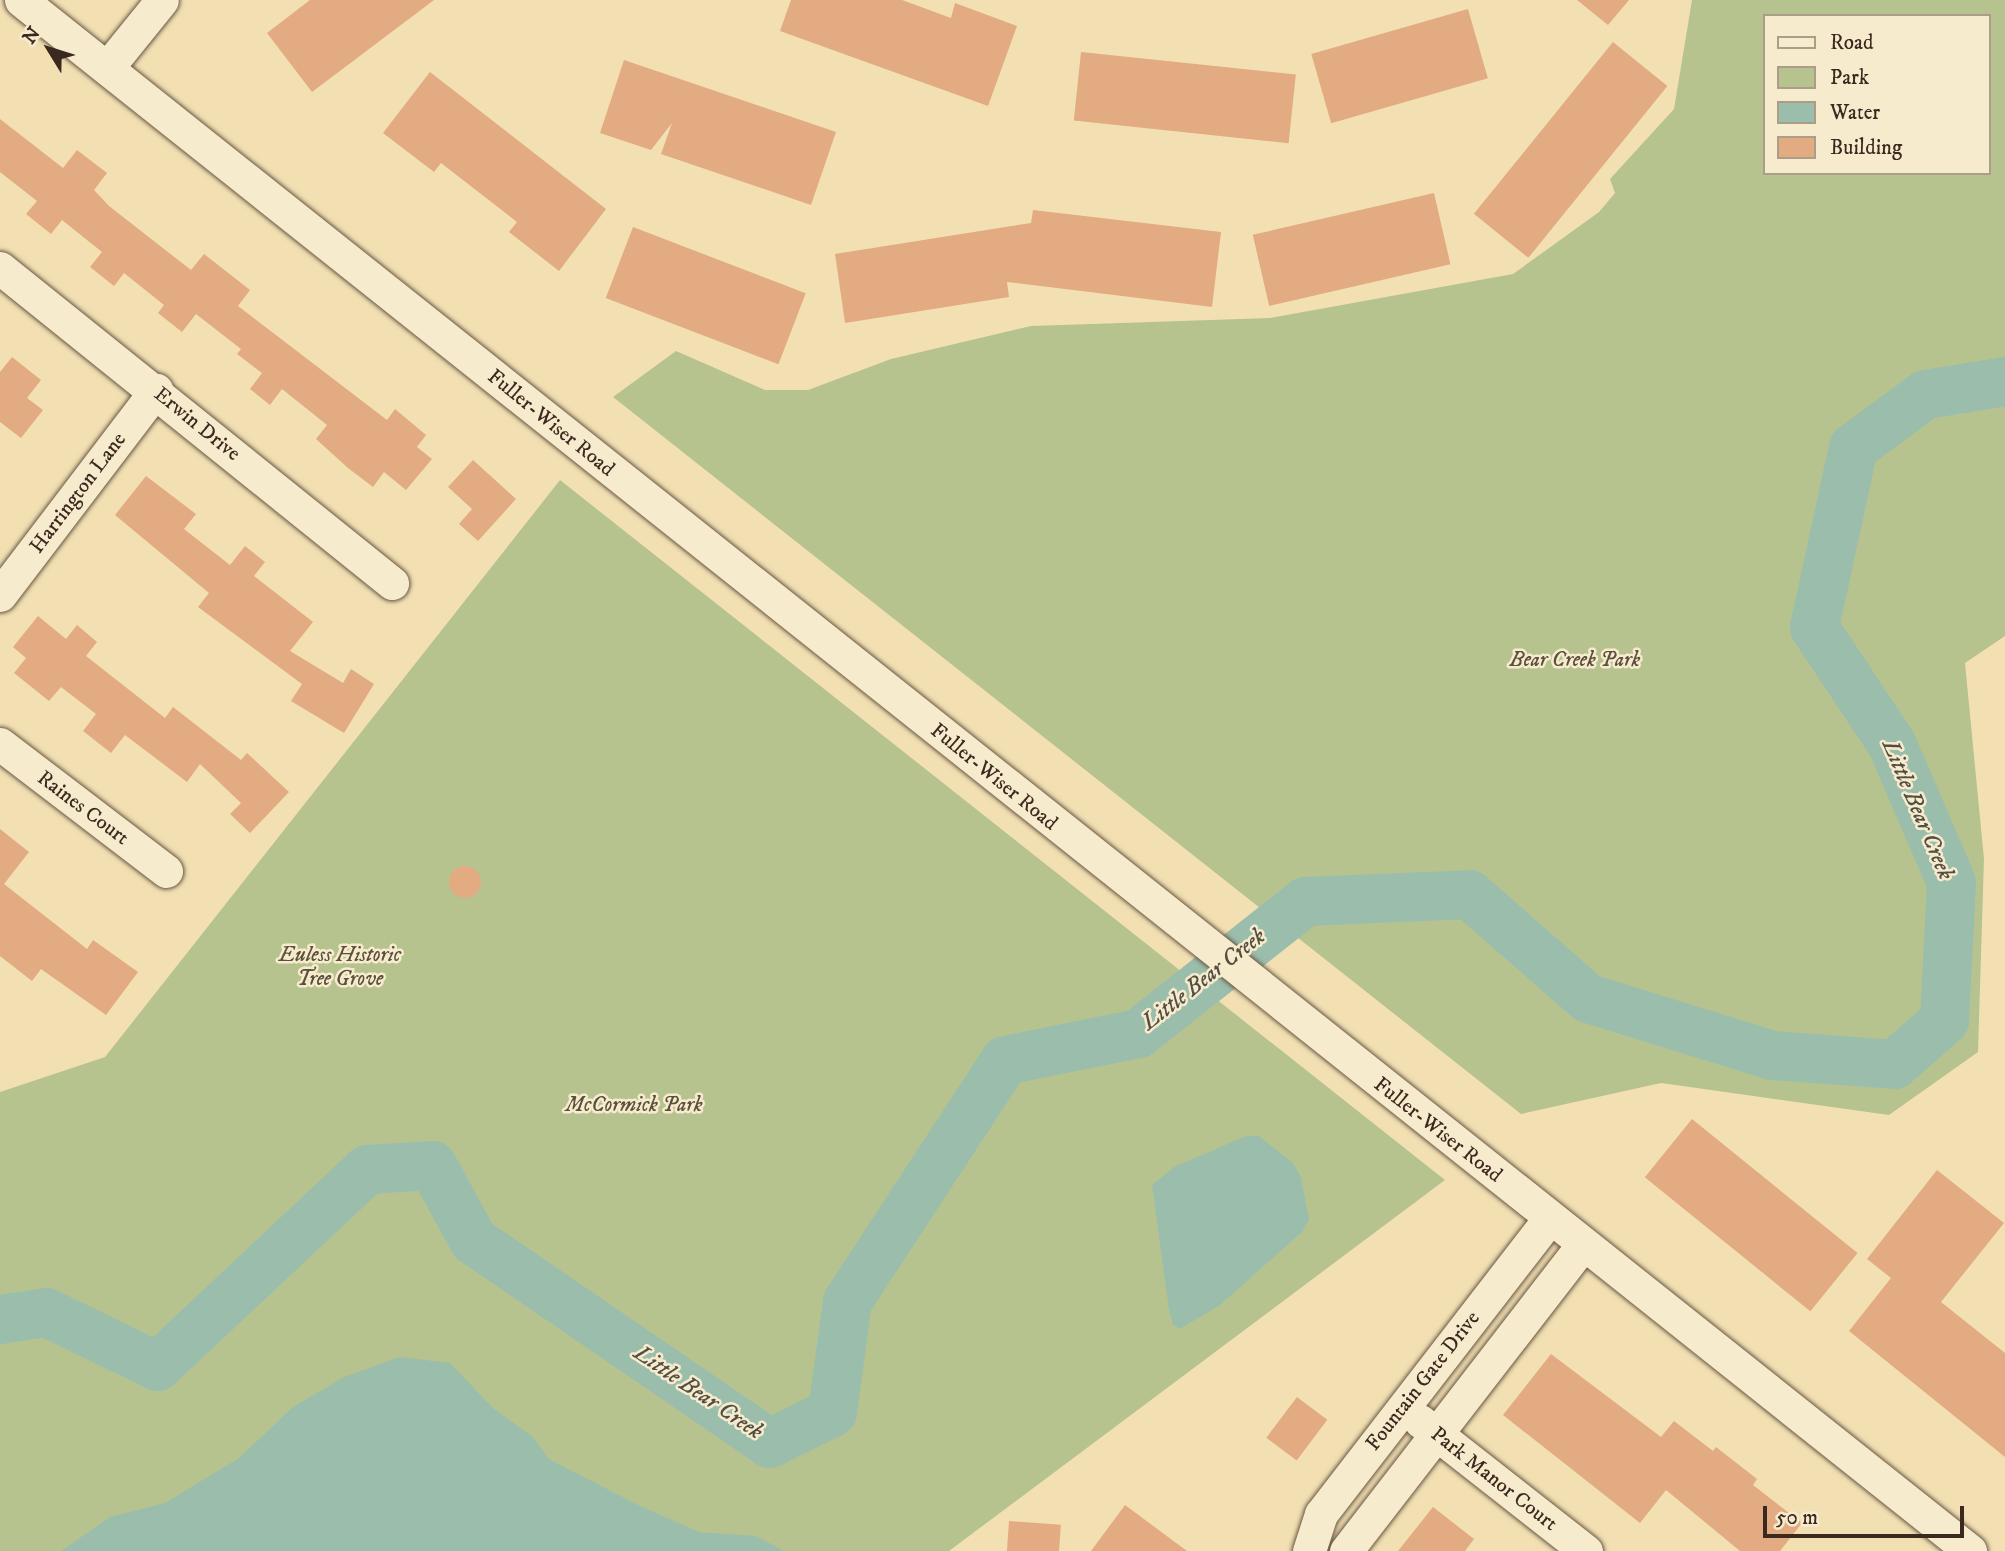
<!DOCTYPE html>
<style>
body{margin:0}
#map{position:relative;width:2005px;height:1551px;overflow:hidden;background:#f2e0b3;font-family:"IM FELL DW Pica",serif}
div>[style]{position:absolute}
.green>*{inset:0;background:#b7c38f}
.water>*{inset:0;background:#9bbdac}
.river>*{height:49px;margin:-24.5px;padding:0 24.5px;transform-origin:24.5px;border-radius:24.5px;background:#9bbdac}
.building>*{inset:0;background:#e2ab81;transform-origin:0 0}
.round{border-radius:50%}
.roads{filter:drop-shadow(0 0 2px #695744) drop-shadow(0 0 2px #695744)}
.minor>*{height:33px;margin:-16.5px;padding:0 16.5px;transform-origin:16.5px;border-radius:16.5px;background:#f7ebce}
span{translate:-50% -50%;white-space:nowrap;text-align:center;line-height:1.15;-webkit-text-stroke:5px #f7ebce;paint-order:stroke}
.street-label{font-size:21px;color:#3b291f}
.park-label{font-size:21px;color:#5a503b;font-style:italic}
.water-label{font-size:23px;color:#534e42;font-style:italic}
.legend{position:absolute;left:1763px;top:14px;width:228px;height:161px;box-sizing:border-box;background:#f7ebce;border:2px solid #ac9d88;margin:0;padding:9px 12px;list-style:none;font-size:21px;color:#3b291f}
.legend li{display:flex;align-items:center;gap:14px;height:35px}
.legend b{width:35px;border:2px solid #ac9d88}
.north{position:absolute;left:14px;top:14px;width:70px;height:70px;-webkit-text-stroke:5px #f7ebce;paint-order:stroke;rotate:308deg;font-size:19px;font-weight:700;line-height:28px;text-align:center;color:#3b291f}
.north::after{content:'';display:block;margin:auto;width:24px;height:32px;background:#3b291f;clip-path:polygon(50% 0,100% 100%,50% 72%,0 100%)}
.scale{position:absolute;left:1763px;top:1506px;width:201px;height:32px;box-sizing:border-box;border:4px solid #3b291f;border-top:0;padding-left:9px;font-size:21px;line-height:24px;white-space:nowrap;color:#3b291f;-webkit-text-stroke:5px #f7ebce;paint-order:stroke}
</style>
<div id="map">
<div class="green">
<div style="clip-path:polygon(evenodd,1692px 0,2005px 0,2005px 636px,1965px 663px,1984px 859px,1978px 1052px,1889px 1115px,1661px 1083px,1521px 1114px,613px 397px,676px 351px,765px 390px,808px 390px,891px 359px,1031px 326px,1270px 318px,1513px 274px,1599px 212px,1615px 193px,1610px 179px,1674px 109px,1692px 0,1765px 16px,1989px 16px,1989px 173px,1765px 173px,1765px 16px)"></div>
<div style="clip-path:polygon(560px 480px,1445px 1180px,949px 1551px,0 1551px,0 1092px,105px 1057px)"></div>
</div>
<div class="water">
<div style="clip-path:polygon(1246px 1136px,1259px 1136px,1293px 1163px,1301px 1177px,1309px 1220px,1302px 1232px,1220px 1305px,1180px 1329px,1173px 1325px,1169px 1310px,1152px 1185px,1174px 1167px)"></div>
<div style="clip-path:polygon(400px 1357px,450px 1363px,493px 1408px,533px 1437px,549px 1459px,636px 1504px,699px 1532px,756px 1536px,784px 1551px,61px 1551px,110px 1517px,165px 1503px,239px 1458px,293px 1407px,344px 1377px)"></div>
</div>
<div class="river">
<div style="left:0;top:1319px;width:47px;rotate:-8.7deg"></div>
<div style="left:46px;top:1312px;width:123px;rotate:25.9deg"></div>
<div style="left:157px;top:1366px;width:288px;rotate:-43.2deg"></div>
<div style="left:367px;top:1169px;width:65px;rotate:-3.5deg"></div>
<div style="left:432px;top:1165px;width:85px;rotate:61.3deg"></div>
<div style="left:473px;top:1240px;width:359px;rotate:34.4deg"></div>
<div style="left:769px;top:1443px;width:70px;rotate:-26.2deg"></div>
<div style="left:832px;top:1412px;width:112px;rotate:-82.3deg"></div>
<div style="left:847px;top:1301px;width:288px;rotate:-56.8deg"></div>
<div style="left:1005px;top:1060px;width:136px;rotate:-11.5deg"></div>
<div style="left:1138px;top:1033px;width:213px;rotate:-38.3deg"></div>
<div style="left:1305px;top:901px;width:164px;rotate:-2.4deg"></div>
<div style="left:1469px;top:894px;width:158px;rotate:41.2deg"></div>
<div style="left:1588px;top:998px;width:193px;rotate:17.2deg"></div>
<div style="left:1772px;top:1055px;width:122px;rotate:4.2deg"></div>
<div style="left:1894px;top:1064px;width:67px;rotate:-41.3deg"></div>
<div style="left:1944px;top:1020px;width:138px;rotate:-87.1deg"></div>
<div style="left:1951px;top:882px;width:151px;rotate:-113.3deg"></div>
<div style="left:1891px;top:743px;width:139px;rotate:-123.6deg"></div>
<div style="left:1814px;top:627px;width:184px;rotate:-77.8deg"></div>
<div style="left:1853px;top:447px;width:89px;rotate:-36.4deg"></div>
<div style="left:1925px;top:394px;width:81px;rotate:-9.2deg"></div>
</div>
<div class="building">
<div style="clip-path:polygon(310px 0,434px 0,312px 92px,267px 33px)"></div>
<div style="clip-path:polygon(791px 0,902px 0,951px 18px,955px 3px,1017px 26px,988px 106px,780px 31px)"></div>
<div style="clip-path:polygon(1577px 0,1629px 0,1608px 25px)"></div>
<div style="left:1468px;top:9px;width:72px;height:163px;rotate:74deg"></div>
<div style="left:1613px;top:42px;width:70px;height:221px;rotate:39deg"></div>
<div style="left:1081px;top:52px;width:216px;height:69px;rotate:6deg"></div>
<div style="clip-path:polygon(624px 60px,836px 132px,811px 205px,661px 154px,672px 123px,651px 150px,600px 133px)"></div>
<div style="clip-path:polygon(430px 72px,606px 209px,559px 271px,509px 232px,517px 222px,441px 163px,434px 172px,383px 133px)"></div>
<div style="clip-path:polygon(0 119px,63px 168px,77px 150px,107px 173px,94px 190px,109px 206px,191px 270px,204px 254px,250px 290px,238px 306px,387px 420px,395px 409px,426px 435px,417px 447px,432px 459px,406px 490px,384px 472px,373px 487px,348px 468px,316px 439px,327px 425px,282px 389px,270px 405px,250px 389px,262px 373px,237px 354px,241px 349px,196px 314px,182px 332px,158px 313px,164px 305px,124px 273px,114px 286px,90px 267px,102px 252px,62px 220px,51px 234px,26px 214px,37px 201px,0 172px)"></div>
<div style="left:1434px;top:193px;width:73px;height:186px;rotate:77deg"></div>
<div style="clip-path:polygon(1033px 210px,1221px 232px,1212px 307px,1007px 282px,1009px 297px,845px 323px,835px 254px,1031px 223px)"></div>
<div style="left:633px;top:227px;width:185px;height:76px;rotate:21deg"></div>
<div style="clip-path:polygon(12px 357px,41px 380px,27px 398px,43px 410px,21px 438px,0 422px,0 372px)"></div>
<div style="clip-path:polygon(473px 460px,516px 499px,478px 541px,459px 524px,472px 509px,448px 487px)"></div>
<div style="clip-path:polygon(146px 476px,196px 514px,184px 529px,230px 565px,245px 546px,265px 562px,254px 576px,313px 622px,290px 651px,343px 683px,351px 669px,374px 684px,344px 733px,291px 701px,302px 684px,198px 607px,209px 593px,115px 515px)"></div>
<div style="clip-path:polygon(38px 616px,66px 639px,77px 625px,97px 642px,86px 656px,165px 718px,173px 707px,241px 760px,247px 753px,289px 792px,250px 833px,230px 814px,241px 803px,200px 764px,187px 782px,125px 735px,111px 753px,83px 731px,96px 714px,61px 687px,49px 701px,14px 673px,26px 658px,13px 647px)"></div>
<div style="clip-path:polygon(0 829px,29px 852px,4px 884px,87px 949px,93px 940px,138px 972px,106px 1015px,41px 969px,32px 981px,0 956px)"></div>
<div class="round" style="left:449px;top:866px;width:32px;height:32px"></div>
<div style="left:1692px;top:1119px;width:213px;height:75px;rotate:39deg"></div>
<div style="clip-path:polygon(1937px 1170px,2004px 1223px,1941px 1302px,2005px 1353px,2005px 1457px,1849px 1331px,1891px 1278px,1867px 1259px)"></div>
<div style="clip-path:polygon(1551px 1354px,1661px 1437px,1674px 1421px,1713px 1451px,1716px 1447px,1757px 1479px,1753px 1485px,1802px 1523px,1780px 1551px,1740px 1551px,1666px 1490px,1640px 1523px,1503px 1415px)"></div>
<div style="left:1297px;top:1397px;width:38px;height:51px;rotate:37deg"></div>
<div style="clip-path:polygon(1125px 1505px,1187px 1551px,1091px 1551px)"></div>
<div style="clip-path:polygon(1433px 1507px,1474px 1539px,1465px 1551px,1398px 1551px)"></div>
<div style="left:1009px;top:1521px;width:52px;height:30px;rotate:4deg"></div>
</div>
<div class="roads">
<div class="minor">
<div style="left:21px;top:0;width:2491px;rotate:38.51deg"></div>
<div style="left:107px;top:68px;width:87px;rotate:-51deg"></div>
<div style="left:0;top:268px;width:503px;rotate:38.78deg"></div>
<div style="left:0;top:595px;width:258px;rotate:-52.7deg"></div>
<div style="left:0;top:744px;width:209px;rotate:37.4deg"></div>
<div style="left:1420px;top:1421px;width:211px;rotate:38.1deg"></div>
<div style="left:1309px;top:1551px;width:39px;rotate:-72deg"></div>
<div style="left:1321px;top:1514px;width:374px;rotate:-52.3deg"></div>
<div style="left:1346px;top:1551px;width:388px;rotate:-52.3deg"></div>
</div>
</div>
<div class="street-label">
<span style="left:551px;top:423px;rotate:39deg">Fuller-Wiser Road</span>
<span style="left:197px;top:424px;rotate:39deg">Erwin Drive</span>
<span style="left:78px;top:493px;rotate:-53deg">Harrington Lane</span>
<span style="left:994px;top:777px;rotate:39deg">Fuller-Wiser Road</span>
<span style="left:83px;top:808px;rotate:37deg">Raines Court</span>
<span style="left:1438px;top:1130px;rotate:38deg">Fuller-Wiser Road</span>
<span style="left:1423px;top:1381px;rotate:-52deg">Fountain Gate Drive</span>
<span style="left:1494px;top:1479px;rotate:38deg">Park Manor Court</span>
</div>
<div class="park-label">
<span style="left:1575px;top:660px">Bear Creek Park</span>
<span style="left:340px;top:967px">Euless Historic<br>Tree Grove</span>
<span style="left:634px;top:1105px">McCormick Park</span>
</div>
<div class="water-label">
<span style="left:1917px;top:810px;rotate:67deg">Little Bear Creek</span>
<span style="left:1204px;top:980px;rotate:-38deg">Little Bear Creek</span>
<span style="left:698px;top:1393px;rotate:34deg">Little Bear Creek</span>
</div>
<ul class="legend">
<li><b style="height:9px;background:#f7ebce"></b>Road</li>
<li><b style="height:19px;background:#b7c38f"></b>Park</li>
<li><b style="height:19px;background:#9bbdac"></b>Water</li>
<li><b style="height:19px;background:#e2ab81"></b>Building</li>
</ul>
<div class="north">N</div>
<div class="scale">50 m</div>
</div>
